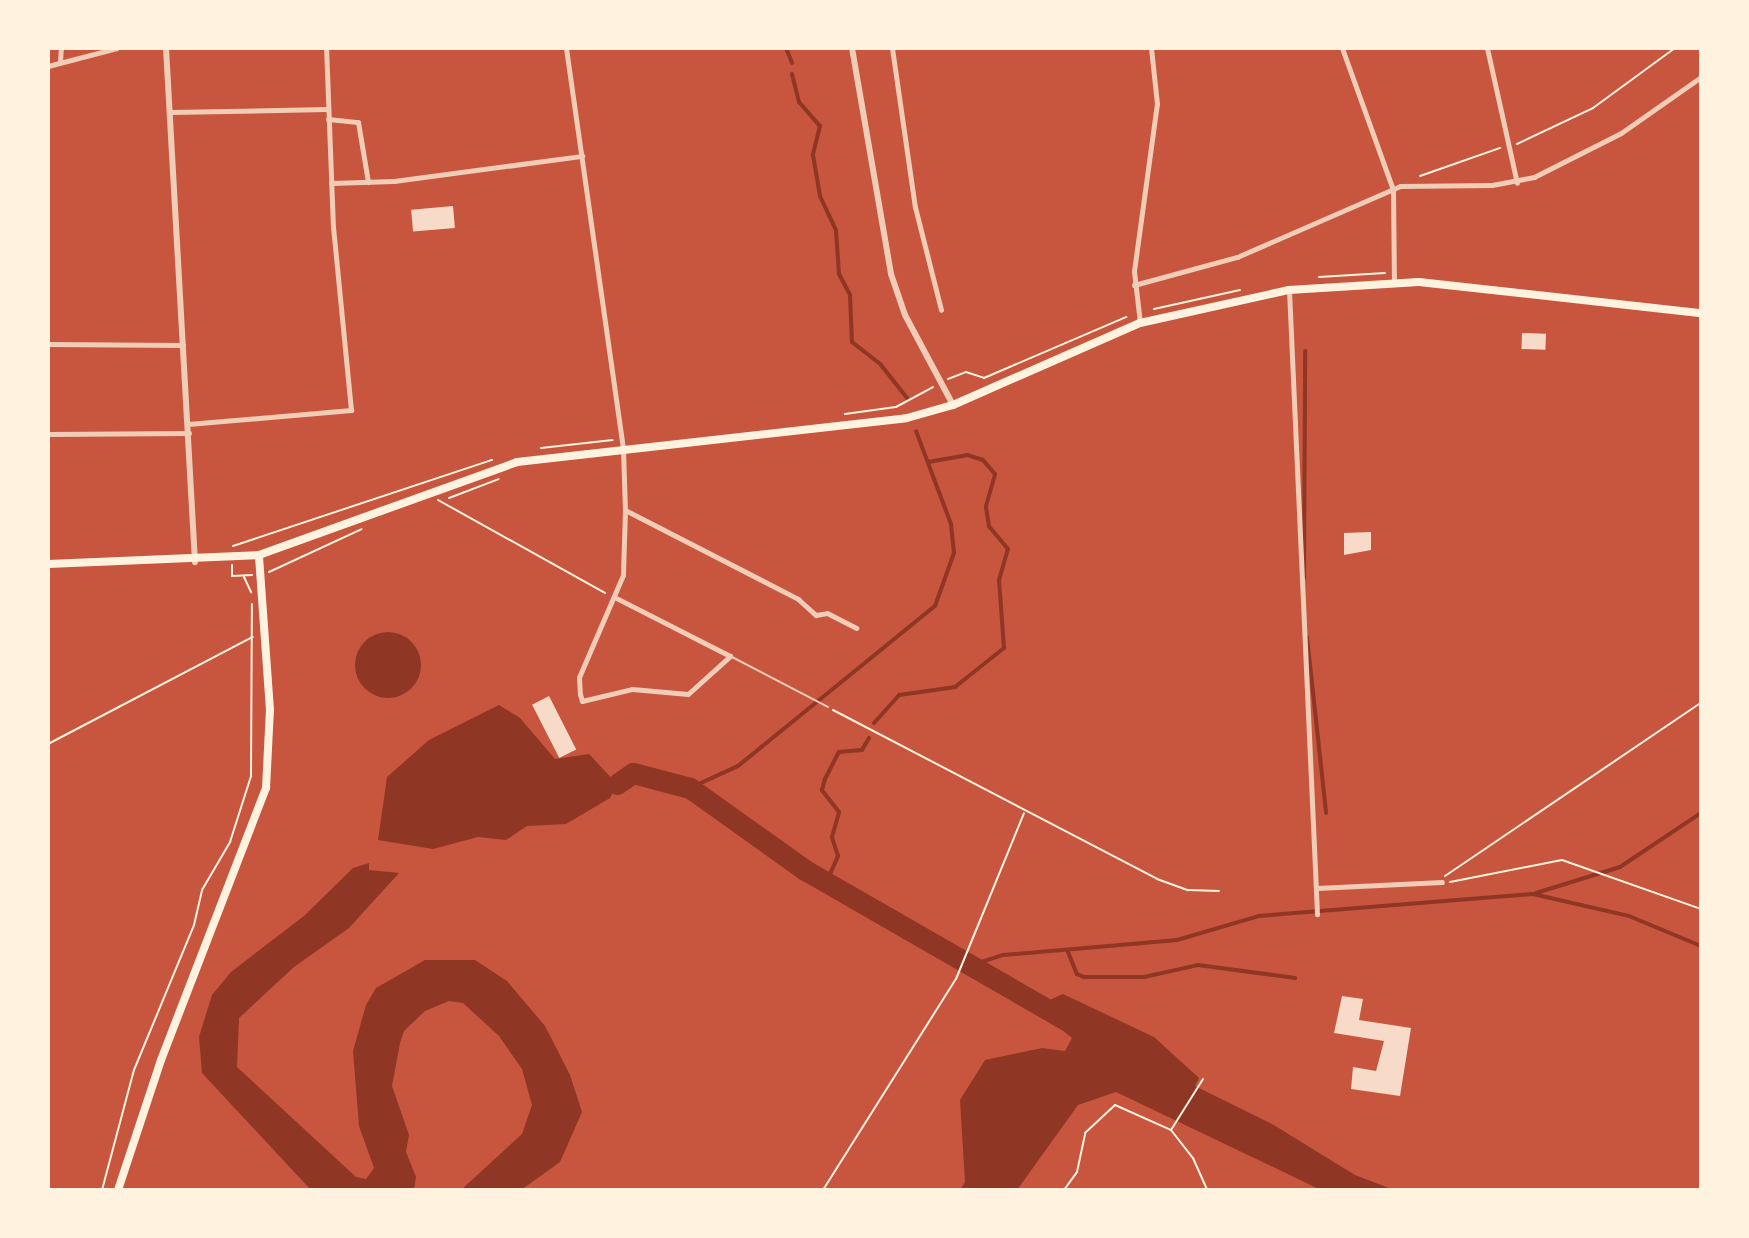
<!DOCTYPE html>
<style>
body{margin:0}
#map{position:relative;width:1749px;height:1238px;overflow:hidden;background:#c8553d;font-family:Ubuntu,sans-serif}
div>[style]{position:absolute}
.water>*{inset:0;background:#8f3625}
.round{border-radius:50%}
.stream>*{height:4px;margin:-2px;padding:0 2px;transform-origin:2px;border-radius:2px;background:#8f3625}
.river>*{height:21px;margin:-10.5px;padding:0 10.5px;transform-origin:10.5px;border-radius:10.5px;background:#8f3625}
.building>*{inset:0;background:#f7dbc8;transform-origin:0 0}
.path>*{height:2px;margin:-1px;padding:0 1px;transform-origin:1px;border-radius:1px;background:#fff3e0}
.service>*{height:2px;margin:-1px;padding:0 1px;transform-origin:1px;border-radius:1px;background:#f1ccb7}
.minor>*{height:5px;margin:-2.5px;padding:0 2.5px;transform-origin:2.5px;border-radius:2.5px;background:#f1ccb7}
.tertiary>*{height:6px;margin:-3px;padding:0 3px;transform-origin:3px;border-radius:3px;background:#f1ccb7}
.secondary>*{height:8px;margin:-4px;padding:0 4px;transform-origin:4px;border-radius:4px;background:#fff3e0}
span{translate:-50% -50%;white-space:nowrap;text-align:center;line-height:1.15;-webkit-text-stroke:6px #fff3e0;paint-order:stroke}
.frame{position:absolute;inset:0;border:50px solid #fff3e0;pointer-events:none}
</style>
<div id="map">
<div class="water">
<div class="round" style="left:355px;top:632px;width:66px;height:66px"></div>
<div style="clip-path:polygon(499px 705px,520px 718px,555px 759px,589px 754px,617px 784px,610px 798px,566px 824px,527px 826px,506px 840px,478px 837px,433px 849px,378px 840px,387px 777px,429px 740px)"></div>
<div style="clip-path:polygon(369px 863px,369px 870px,399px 873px,349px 928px,294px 967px,239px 1018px,237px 1067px,356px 1177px,366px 1179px,374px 1168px,359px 1126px,353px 1051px,366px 1005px,376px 988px,425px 960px,475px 960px,507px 981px,545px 1026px,570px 1075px,582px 1112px,560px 1162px,521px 1190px,461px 1190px,522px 1134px,532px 1105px,522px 1069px,499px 1036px,463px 1003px,449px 1001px,425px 1011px,404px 1031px,400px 1043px,392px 1086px,409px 1135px,406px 1152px,416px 1177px,414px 1190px,311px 1190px,202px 1073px,199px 1037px,212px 995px,231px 972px,304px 916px,353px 868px)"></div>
<div style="clip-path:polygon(1063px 994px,1154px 1037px,1199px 1078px,1195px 1086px,1272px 1124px,1355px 1175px,1394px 1190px,1321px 1190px,1116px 1092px,1078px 1105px,1017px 1190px,960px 1190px,965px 1182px,960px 1100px,985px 1060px,1042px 1048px,1065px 1051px,1072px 1038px,1040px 1012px,1043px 1003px)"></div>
</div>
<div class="stream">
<div style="left:786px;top:48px;width:16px;rotate:68deg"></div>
<div style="left:792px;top:74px;width:29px;rotate:76deg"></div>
<div style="left:799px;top:102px;width:32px;rotate:49deg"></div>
<div style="left:820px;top:126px;width:30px;rotate:104deg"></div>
<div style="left:813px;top:155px;width:42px;rotate:80.3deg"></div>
<div style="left:820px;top:196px;width:38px;rotate:65deg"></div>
<div style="left:836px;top:231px;width:43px;rotate:86deg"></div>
<div style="left:839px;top:274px;width:24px;rotate:62deg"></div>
<div style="left:850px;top:295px;width:47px;rotate:87.6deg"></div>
<div style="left:852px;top:342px;width:37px;rotate:38deg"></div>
<div style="left:881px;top:365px;width:42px;rotate:51.8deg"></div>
<div style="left:1304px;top:578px;width:227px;rotate:-89.7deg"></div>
<div style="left:1307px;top:637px;width:177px;rotate:83.8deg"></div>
<div style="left:874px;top:723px;width:38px;rotate:-48deg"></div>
<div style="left:899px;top:695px;width:57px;rotate:-8.1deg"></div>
<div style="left:955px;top:687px;width:63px;rotate:-38.5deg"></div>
<div style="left:1004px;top:648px;width:68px;rotate:-94.2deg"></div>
<div style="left:999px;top:580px;width:32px;rotate:-74deg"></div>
<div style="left:1008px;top:549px;width:30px;rotate:-130deg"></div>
<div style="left:989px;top:526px;width:20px;rotate:-99deg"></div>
<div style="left:986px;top:506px;width:33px;rotate:-74deg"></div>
<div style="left:995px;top:474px;width:18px;rotate:-131deg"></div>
<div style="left:983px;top:460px;width:16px;rotate:-162deg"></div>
<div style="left:968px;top:455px;width:39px;rotate:170deg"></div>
<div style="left:690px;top:788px;width:53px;rotate:-24.6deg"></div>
<div style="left:738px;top:766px;width:254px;rotate:-39.1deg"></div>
<div style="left:935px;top:606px;width:56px;rotate:-70.3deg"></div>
<div style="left:954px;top:553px;width:29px;rotate:-96deg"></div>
<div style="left:951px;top:524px;width:99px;rotate:-110.6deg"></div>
<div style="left:826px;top:883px;width:30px;rotate:-66deg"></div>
<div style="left:838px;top:856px;width:20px;rotate:-108deg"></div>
<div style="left:832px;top:837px;width:26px;rotate:-74deg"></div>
<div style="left:839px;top:812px;width:28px;rotate:-128deg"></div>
<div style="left:822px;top:790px;width:11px;rotate:-75deg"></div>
<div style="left:825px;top:779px;width:30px;rotate:-63deg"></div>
<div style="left:839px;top:752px;width:23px;rotate:-5deg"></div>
<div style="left:862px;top:750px;width:14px;rotate:-60deg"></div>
<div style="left:1536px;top:893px;width:88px;rotate:-17.2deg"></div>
<div style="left:1620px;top:867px;width:97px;rotate:-33.7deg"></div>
<div style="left:1068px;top:952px;width:24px;rotate:68deg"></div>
<div style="left:1077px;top:974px;width:8px;rotate:23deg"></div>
<div style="left:1084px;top:977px;width:60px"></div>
<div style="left:1144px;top:977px;width:55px;rotate:-12.5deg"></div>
<div style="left:1198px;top:965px;width:98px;rotate:7.6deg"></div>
<div style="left:969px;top:966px;width:36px;rotate:-18deg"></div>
<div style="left:1003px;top:955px;width:175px;rotate:-4.9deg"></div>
<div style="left:1177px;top:940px;width:85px;rotate:-16.3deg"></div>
<div style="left:1259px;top:916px;width:275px;rotate:-4.6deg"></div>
<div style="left:1533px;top:894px;width:98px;rotate:12.9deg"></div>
<div style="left:1629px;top:916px;width:78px;rotate:22.6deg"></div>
</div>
<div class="river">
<div style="left:617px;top:784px;width:19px;rotate:-35deg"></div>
<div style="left:633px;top:773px;width:59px;rotate:14.7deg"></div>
<div style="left:690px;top:788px;width:141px;rotate:35.5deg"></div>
<div style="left:805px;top:870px;width:301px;rotate:29.9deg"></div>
</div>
<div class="building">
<div style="left:453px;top:206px;width:22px;height:42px;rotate:85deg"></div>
<div style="left:1522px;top:333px;width:24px;height:16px;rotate:2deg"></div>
<div style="clip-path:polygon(1371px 532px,1371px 550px,1344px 555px,1344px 533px)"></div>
<div style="left:549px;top:696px;width:60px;height:19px;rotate:63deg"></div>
<div style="clip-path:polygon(1342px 996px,1363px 999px,1359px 1020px,1411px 1028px,1400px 1096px,1351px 1089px,1353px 1067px,1376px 1071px,1384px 1041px,1334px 1033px)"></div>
</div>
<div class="path">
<div style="left:1517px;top:144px;width:84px;rotate:-25.3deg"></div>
<div style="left:1593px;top:108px;width:102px;rotate:-36.2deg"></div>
<div style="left:1420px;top:176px;width:85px;rotate:-19.3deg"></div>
<div style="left:1319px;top:277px;width:66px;rotate:-3.5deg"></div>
<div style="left:1154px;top:309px;width:88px;rotate:-12.5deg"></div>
<div style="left:948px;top:379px;width:19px;rotate:-21deg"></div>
<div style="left:966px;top:372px;width:19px;rotate:18deg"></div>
<div style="left:984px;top:378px;width:155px;rotate:-23.2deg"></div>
<div style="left:845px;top:414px;width:51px;rotate:-7.8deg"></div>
<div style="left:896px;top:407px;width:42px;rotate:-28.4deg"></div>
<div style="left:541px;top:448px;width:72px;rotate:-6.3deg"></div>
<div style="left:449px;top:498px;width:53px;rotate:-20.8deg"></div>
<div style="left:438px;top:500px;width:191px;rotate:29.1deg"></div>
<div style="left:233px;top:546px;width:273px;rotate:-18.4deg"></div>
<div style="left:232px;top:565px;width:11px;rotate:90deg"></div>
<div style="left:232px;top:576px;width:20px;rotate:-3deg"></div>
<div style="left:269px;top:572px;width:102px;rotate:-24.8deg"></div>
<div style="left:244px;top:577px;width:17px;rotate:65deg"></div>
<div style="left:833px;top:710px;width:365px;rotate:27.5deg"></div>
<div style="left:1157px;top:879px;width:33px;rotate:20deg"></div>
<div style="left:1188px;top:890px;width:31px;rotate:2deg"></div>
<div style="left:48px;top:744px;width:231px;rotate:-27.6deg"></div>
<div style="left:1445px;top:876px;width:309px;rotate:-34.1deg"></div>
<div style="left:1450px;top:882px;width:114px;rotate:-11.1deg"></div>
<div style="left:1562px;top:860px;width:147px;rotate:19.4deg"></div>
<div style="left:1171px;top:1130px;width:60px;rotate:-57.9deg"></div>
<div style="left:102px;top:1190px;width:124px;rotate:-75.1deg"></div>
<div style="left:134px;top:1070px;width:157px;rotate:-67.5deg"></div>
<div style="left:194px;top:925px;width:36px;rotate:-77deg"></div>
<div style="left:202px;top:890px;width:56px;rotate:-59.7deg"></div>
<div style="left:230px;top:842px;width:69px;rotate:-72.3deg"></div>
<div style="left:251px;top:776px;width:172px;rotate:-89.7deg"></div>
<div style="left:823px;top:1190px;width:249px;rotate:-57.8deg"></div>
<div style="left:956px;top:979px;width:179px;rotate:-67.7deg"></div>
<div style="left:1064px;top:1190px;width:22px;rotate:-54deg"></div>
<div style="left:1077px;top:1172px;width:40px;rotate:-78deg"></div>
<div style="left:1085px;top:1133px;width:41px;rotate:-43deg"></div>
<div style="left:1115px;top:1105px;width:61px;rotate:24.1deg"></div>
<div style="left:1171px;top:1130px;width:36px;rotate:52deg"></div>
<div style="left:1193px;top:1158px;width:35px;rotate:66deg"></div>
</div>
<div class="service">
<div style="left:732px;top:657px;width:108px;rotate:27.5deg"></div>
</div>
<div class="minor">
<div style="left:566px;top:48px;width:404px;rotate:81.9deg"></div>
<div style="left:623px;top:448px;width:62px;rotate:88.2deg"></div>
<div style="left:625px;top:510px;width:65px;rotate:91.8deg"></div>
<div style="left:623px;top:575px;width:111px;rotate:113.3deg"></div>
<div style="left:579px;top:677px;width:17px;rotate:87deg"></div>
<div style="left:580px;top:694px;width:7px;rotate:74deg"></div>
<div style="left:582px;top:701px;width:51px;rotate:-13.5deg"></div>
<div style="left:632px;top:689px;width:56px;rotate:5.1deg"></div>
<div style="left:688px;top:694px;width:57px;rotate:-42.1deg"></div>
<div style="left:730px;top:656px;width:128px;rotate:-153deg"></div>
<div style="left:892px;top:48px;width:161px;rotate:81.8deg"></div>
<div style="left:915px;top:207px;width:106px;rotate:75.8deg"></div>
<div style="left:1342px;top:48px;width:151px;rotate:70.2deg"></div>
<div style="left:1393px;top:190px;width:90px;rotate:89.4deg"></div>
<div style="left:1487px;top:48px;width:138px;rotate:77.5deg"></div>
<div style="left:60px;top:61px;width:13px;rotate:-86deg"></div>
<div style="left:48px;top:66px;width:71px;rotate:-14.6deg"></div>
<div style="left:171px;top:112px;width:156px;rotate:-1.1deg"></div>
<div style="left:328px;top:119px;width:30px;rotate:6deg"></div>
<div style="left:358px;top:122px;width:61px;rotate:80.5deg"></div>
<div style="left:331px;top:183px;width:63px;rotate:-1.8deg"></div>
<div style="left:394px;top:181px;width:190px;rotate:-7.6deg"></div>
<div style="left:1134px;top:285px;width:107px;rotate:-15.2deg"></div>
<div style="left:1237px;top:257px;width:178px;rotate:-23.5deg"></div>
<div style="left:1400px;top:186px;width:92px;rotate:-0.6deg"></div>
<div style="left:1492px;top:185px;width:43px;rotate:-10.8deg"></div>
<div style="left:1534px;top:177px;width:97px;rotate:-26.8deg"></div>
<div style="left:1621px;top:133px;width:98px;rotate:-35deg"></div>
<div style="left:1289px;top:290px;width:625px;rotate:87.43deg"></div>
<div style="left:1140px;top:323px;width:52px;rotate:-96.6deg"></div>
<div style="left:1134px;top:271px;width:169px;rotate:-82.2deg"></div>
<div style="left:1157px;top:104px;width:56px;rotate:-96.1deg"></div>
<div style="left:48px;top:344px;width:135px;rotate:0.4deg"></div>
<div style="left:188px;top:424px;width:164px;rotate:-4.9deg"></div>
<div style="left:351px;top:410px;width:183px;rotate:-95.6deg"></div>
<div style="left:333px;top:228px;width:180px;rotate:-92.2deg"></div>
<div style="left:48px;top:434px;width:141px;rotate:-0.4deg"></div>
<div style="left:625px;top:510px;width:195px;rotate:27.2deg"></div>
<div style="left:798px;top:599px;width:24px;rotate:42deg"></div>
<div style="left:816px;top:615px;width:11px;rotate:-10deg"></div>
<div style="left:827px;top:613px;width:33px;rotate:27deg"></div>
<div style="left:1317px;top:888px;width:125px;rotate:-2.7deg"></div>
</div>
<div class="tertiary">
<div style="left:166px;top:48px;width:515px;rotate:86.77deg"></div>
<div style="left:852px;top:48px;width:229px;rotate:80.2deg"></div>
<div style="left:891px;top:274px;width:43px;rotate:71.1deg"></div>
<div style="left:905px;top:315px;width:102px;rotate:61.9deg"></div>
</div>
<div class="secondary">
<div style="left:48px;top:564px;width:211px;rotate:-2.4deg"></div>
<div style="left:259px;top:555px;width:274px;rotate:-19.8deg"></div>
<div style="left:517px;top:462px;width:392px;rotate:-6.4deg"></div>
<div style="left:907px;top:418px;width:48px;rotate:-15.8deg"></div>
<div style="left:953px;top:405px;width:204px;rotate:-23.7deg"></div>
<div style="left:1140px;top:323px;width:153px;rotate:-12.5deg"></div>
<div style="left:1289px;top:290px;width:130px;rotate:-3.5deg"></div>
<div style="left:1419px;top:282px;width:284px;rotate:6.3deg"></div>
<div style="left:118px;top:1190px;width:137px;rotate:-71.7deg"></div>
<div style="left:161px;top:1060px;width:292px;rotate:-68.9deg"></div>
<div style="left:266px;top:788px;width:78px;rotate:-87.1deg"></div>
<div style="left:270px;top:710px;width:155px;rotate:-94.1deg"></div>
</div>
<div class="frame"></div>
</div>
